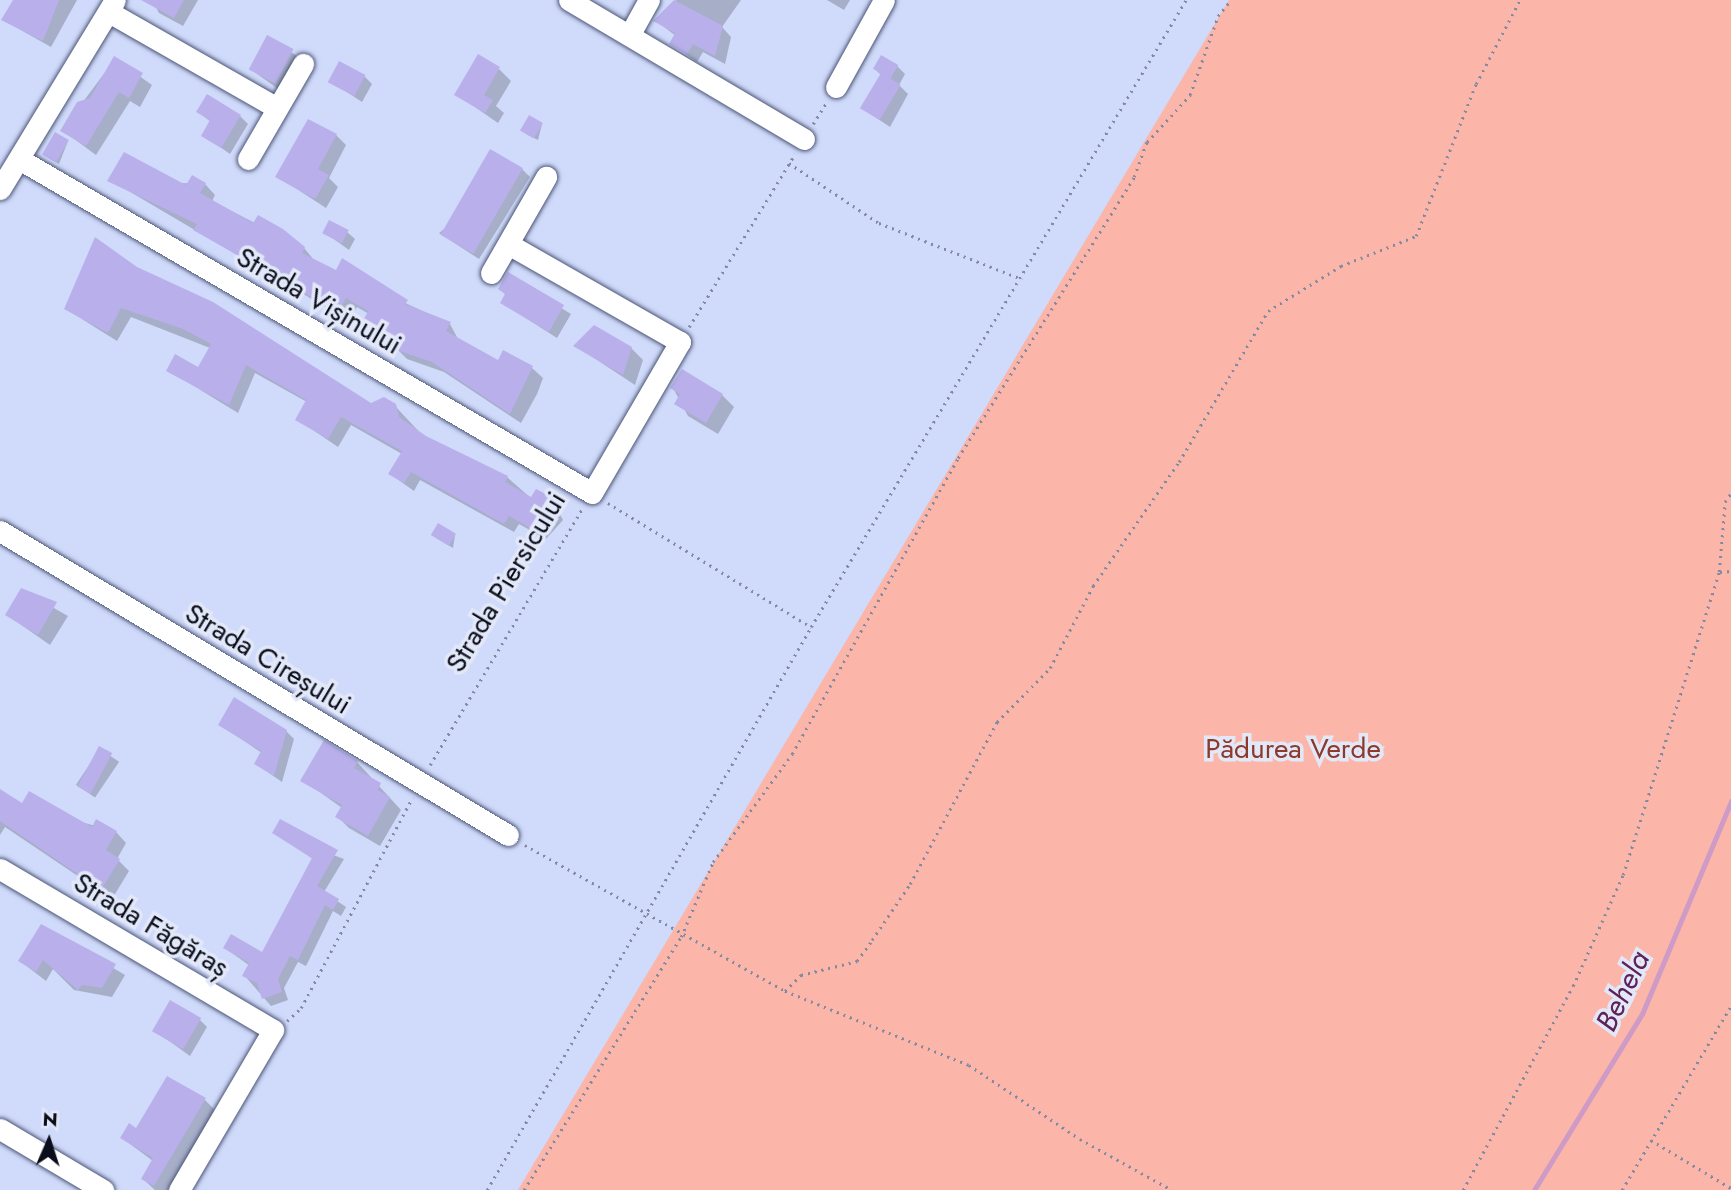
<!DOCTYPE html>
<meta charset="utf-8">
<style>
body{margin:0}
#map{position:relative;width:1731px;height:1190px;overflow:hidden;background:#d0dafa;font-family:Jost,sans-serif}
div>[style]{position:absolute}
.green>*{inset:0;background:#fbb6a9}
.shadow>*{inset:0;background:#0003;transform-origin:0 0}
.stream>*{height:5px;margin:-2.5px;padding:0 2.5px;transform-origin:2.5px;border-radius:2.5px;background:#ce9ac6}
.building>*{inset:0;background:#b9b0eb;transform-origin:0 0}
.path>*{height:2.5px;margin-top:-1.25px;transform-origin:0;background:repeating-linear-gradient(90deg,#8289a2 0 2px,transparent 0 7px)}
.roads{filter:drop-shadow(0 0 2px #4b5577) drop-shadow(0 0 2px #4b5577)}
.minor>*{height:21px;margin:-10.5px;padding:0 10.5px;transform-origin:10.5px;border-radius:10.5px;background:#fff}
span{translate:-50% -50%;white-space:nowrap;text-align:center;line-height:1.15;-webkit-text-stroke:7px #e3e8f8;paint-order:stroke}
.street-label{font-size:28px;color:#0a0d1a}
.park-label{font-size:28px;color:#8c3a2c}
.water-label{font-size:30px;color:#5e2258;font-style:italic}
.north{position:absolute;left:14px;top:1106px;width:70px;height:70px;-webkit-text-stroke:5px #e3e8f8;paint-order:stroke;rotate:3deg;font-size:19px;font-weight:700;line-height:28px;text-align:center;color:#0a0d1a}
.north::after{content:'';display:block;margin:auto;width:24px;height:32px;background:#0a0d1a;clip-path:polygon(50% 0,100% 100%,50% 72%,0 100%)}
</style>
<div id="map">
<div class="green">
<div style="clip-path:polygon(1229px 0,1731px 0,1731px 1190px,518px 1190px)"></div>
</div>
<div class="shadow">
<div style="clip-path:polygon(15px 0,77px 0,51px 47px,3px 20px)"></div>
<div style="clip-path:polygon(152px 0,198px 0,183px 26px,159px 13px)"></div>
<div style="clip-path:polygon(676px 0,741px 0,722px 27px,731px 37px,725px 64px,703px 52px,697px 62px,672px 44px,676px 36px,656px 21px)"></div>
<div style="clip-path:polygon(827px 0,850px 0,844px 10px)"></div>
<div style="clip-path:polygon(268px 37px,300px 58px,281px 91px,250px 69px)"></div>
<div style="clip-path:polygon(115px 59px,152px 85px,140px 107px,130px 101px,96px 155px,62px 130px)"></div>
<div style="clip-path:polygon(897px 66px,905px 74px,899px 85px,908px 94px,890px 127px,863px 109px,881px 75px,875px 69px)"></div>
<div style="clip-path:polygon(499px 69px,511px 81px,496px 106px,504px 113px,498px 123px,456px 94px)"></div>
<div style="clip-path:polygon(364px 76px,372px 84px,362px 102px,330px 81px)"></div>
<div style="clip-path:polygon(198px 112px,240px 116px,248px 124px,230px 154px,203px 135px,211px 122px)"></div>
<div style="clip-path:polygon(542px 124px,538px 140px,526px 134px)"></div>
<div style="clip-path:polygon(336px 135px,346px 145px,329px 178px,338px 187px,326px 208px,277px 176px)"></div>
<div style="clip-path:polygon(68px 141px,59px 164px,47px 157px)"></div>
<div style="clip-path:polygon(522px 169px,530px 177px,479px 259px,439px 233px)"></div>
<div style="clip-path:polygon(110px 180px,205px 184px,215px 195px,212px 201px,304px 248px,314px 260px,450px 324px,458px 339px,499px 362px,504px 352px,532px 368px,543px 378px,537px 394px,521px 423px,444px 372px,407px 359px,397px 349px,400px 343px,366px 319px,369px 314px,357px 307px,349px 321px)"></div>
<div style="clip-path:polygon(324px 232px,347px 232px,355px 239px,349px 250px)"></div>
<div style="clip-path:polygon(136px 269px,371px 405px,395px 406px,425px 438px,507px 477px,532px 499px,553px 501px,563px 520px,546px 539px,519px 524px,514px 532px,420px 480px,414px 491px,390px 474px,402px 454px,351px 425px,338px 447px,297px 419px,307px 402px,255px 373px,238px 413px,168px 370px,199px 369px,210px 348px,131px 317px,117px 341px,66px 309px)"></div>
<div style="clip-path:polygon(508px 275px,571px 314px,557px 338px,502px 303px,506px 295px,500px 289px)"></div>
<div style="clip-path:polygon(576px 346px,631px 348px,643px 360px,635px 385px)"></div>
<div style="clip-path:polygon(673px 388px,722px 395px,734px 407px,718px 434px,688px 416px)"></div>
<div style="clip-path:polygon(455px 535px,453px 548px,436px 538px)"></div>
<div style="clip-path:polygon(22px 590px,68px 616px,50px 645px,7px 615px)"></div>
<div style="clip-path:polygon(220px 725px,286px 731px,294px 739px,282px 782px,256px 764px,262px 753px)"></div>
<div style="left:100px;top:749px;width:23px;height:43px;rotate:34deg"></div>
<div style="clip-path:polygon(357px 762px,401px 810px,380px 846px,349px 828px,337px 816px,342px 808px,303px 780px)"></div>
<div style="clip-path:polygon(0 791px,23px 805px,116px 832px,126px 843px,117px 859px,129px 871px,112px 899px,5px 827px,0 835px)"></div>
<div style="clip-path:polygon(274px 833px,344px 859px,324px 892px,346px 907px,341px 916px,333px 911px,306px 966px,298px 962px,284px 988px,288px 1000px,271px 1006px,244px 975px,250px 966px,225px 948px,263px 954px,313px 859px)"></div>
<div style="clip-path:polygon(42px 926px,125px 975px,112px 997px,74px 990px,53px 969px,46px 981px,20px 961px)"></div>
<div style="clip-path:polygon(200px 1020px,207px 1027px,190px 1056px,154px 1030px)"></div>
<div style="clip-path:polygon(205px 1100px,215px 1110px,168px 1190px,155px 1190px,143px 1179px,153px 1161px,122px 1138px)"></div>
</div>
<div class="stream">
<div style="left:1534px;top:1190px;width:206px;rotate:-58.5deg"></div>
<div style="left:1642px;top:1014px;width:231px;rotate:-67.3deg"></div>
</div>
<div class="building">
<div style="clip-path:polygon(13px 0,59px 0,43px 41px,1px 20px)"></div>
<div style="clip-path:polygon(141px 0,184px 0,174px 18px)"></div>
<div style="clip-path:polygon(674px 0,723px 26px,715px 56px,693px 44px,687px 54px,669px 44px,675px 33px,653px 21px)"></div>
<div style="left:267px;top:35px;width:30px;height:39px;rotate:28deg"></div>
<div style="clip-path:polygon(478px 54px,500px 67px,484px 95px,493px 100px,485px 113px,454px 95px)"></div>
<div style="left:881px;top:55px;width:20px;height:16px;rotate:30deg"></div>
<div style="clip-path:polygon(114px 56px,143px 73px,129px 98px,119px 92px,86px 146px,60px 131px,77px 102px,90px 98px)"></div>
<div style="left:339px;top:61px;width:30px;height:24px;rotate:28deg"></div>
<div style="left:881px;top:73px;width:23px;height:41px;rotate:31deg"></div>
<div style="clip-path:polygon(207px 94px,241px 115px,221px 148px,201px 136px,210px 120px,196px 112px)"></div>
<div style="left:529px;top:115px;width:16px;height:18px;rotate:30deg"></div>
<div style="clip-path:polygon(308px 119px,337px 134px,318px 169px,329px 175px,315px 199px,275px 177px)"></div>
<div style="left:55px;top:132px;width:16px;height:26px;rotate:30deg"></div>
<div style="left:490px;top:149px;width:38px;height:99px;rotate:30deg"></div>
<div style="clip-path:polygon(124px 152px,186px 185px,192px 175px,206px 183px,200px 193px,253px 223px,258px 215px,283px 229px,305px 247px,302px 253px,336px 270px,342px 258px,408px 300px,405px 304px,451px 322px,446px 331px,498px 360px,503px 350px,533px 366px,510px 414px,432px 362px,394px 349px,400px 340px,364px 319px,368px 311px,346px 298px,338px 312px,193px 230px,197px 224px,107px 181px)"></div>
<div style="left:329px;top:220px;width:22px;height:15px;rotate:27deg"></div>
<div style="clip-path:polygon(95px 237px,137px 267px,213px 302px,371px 403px,384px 397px,396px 404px,399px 417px,426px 436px,508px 476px,505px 482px,531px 497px,536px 489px,555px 499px,547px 523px,542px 520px,536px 531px,509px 516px,504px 524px,411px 472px,404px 483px,388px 474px,402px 451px,341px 417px,328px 439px,295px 420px,306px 400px,246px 365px,229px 405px,166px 371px,175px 354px,198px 367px,211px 344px,183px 329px,121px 308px,108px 333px,64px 309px)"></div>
<div style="clip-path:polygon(508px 272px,564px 305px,549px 332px,500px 303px,505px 294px,498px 289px)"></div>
<div style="clip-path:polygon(594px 325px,632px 347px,623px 375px,573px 346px)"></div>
<div style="clip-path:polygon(682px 369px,723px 394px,706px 423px,674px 404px,680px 394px,670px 388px)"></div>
<div style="left:438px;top:523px;width:21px;height:14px;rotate:31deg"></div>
<div style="clip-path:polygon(21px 588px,57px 602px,38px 635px,5px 615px)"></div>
<div style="clip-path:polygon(234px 697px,287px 730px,274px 776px,254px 764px,261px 751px,218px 725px)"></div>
<div style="clip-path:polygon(324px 740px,358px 761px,354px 768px,381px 783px,378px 790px,390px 797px,368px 836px,335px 817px,342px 805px,300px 781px)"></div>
<div style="left:99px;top:746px;width:15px;height:46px;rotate:28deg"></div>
<div style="clip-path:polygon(0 789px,22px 803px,29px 791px,92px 827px,96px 819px,117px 831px,106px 850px,120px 859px,101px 890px,0 821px)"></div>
<div style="clip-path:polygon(280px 819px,338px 850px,317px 886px,339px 899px,333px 910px,325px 905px,298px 960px,290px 956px,278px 979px,282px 992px,262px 999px,257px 983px,242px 976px,249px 963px,223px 948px,231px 934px,262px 952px,312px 858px,272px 833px)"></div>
<div style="clip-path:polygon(41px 924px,116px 964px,102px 988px,82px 985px,78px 990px,43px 960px,36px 972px,18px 961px)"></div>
<div style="left:170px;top:1000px;width:36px;height:36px;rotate:30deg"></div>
<div style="clip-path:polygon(167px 1076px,206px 1098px,154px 1186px,141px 1179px,153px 1158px,120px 1138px,129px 1123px,136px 1128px)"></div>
</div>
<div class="path">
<div style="left:813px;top:124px;width:25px;rotate:-58deg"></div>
<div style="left:789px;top:163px;width:108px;rotate:33.7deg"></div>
<div style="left:879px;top:223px;width:154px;rotate:21.4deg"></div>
<div style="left:689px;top:327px;width:203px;rotate:-58.5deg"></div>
<div style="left:608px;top:503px;width:238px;rotate:31.4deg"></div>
<div style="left:1720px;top:572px;width:11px;rotate:-5deg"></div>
<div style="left:430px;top:765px;width:298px;rotate:-59.3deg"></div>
<div style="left:525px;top:845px;width:298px;rotate:29.3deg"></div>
<div style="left:785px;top:991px;width:198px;rotate:21.9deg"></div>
<div style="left:969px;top:1065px;width:133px;rotate:33.7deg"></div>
<div style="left:1080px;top:1139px;width:105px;rotate:29deg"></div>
<div style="left:785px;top:991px;width:23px;rotate:-45deg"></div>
<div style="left:801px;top:975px;width:58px;rotate:-14deg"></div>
<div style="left:857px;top:961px;width:26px;rotate:-54deg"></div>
<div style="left:872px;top:940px;width:68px;rotate:-55.8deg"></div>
<div style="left:910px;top:884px;width:184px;rotate:-61.8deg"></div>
<div style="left:997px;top:722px;width:76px;rotate:-45.5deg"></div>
<div style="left:1050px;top:668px;width:93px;rotate:-62.3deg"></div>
<div style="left:1093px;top:586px;width:151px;rotate:-55.3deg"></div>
<div style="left:1179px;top:462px;width:175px;rotate:-59.5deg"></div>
<div style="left:1268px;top:311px;width:86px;rotate:-31.7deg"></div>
<div style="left:1341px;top:266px;width:81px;rotate:-21.8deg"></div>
<div style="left:1416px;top:236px;width:163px;rotate:-68.5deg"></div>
<div style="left:1476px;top:84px;width:95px;rotate:-62.4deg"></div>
<div style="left:287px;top:1021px;width:19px;rotate:-43deg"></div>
<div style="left:301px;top:1008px;width:238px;rotate:-62.1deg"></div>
<div style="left:1651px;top:1140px;width:93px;rotate:31deg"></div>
<div style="left:487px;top:1190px;width:650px;rotate:-60.08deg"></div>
<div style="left:811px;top:627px;width:731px;rotate:-59.12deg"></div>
<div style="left:524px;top:1190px;width:298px;rotate:-58.2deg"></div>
<div style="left:681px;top:937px;width:82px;rotate:-66.9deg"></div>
<div style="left:713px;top:862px;width:134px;rotate:-53.8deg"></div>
<div style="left:792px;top:754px;width:339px;rotate:-60.7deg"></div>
<div style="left:958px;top:458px;width:332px;rotate:-57.9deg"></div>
<div style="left:1134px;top:177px;width:37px;rotate:-70deg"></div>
<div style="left:1147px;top:142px;width:64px;rotate:-47.5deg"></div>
<div style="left:1190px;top:95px;width:84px;rotate:-70.5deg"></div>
<div style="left:1218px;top:16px;width:21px;rotate:-51deg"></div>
<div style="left:1463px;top:1190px;width:232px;rotate:-61.7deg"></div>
<div style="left:1573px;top:986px;width:122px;rotate:-65.8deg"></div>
<div style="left:1623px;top:875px;width:318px;rotate:-72.4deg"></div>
<div style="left:1719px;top:572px;width:70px;rotate:-85.1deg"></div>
<div style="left:1725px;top:502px;width:11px;rotate:-56deg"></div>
<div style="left:1622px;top:1190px;width:214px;rotate:-59.4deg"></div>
</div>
<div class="roads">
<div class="minor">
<div style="left:569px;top:0;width:273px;rotate:30.6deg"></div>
<div style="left:109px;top:12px;width:193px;rotate:29.7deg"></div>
<div style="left:630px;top:34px;width:39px;rotate:-61deg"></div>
<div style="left:836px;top:87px;width:99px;rotate:-61.1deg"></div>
<div style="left:19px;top:159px;width:663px;rotate:30.24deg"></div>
<div style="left:592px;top:493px;width:175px;rotate:-59.8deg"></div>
<div style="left:680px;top:342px;width:198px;rotate:-150.3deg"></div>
<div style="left:248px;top:159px;width:110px;rotate:-59.9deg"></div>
<div style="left:0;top:189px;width:221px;rotate:-58.7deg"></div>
<div style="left:491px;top:273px;width:111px;rotate:-60.2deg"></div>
<div style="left:0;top:531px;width:592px;rotate:30.9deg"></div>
<div style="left:0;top:869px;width:317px;rotate:30.5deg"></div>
<div style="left:273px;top:1030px;width:186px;rotate:120.4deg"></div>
<div style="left:0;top:1129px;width:120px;rotate:30.6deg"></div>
</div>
</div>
<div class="street-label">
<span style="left:319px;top:301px;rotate:30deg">Strada Vișinului</span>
<span style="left:506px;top:582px;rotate:-59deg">Strada Piersicului</span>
<span style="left:268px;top:659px;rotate:31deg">Strada Cireșului</span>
<span style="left:151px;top:925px;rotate:31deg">Strada Făgăraș</span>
</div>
<div class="park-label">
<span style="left:1293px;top:749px">Pădurea Verde</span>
</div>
<div class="water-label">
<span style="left:1623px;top:991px;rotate:-64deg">Behela</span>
</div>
<div class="north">N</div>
</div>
